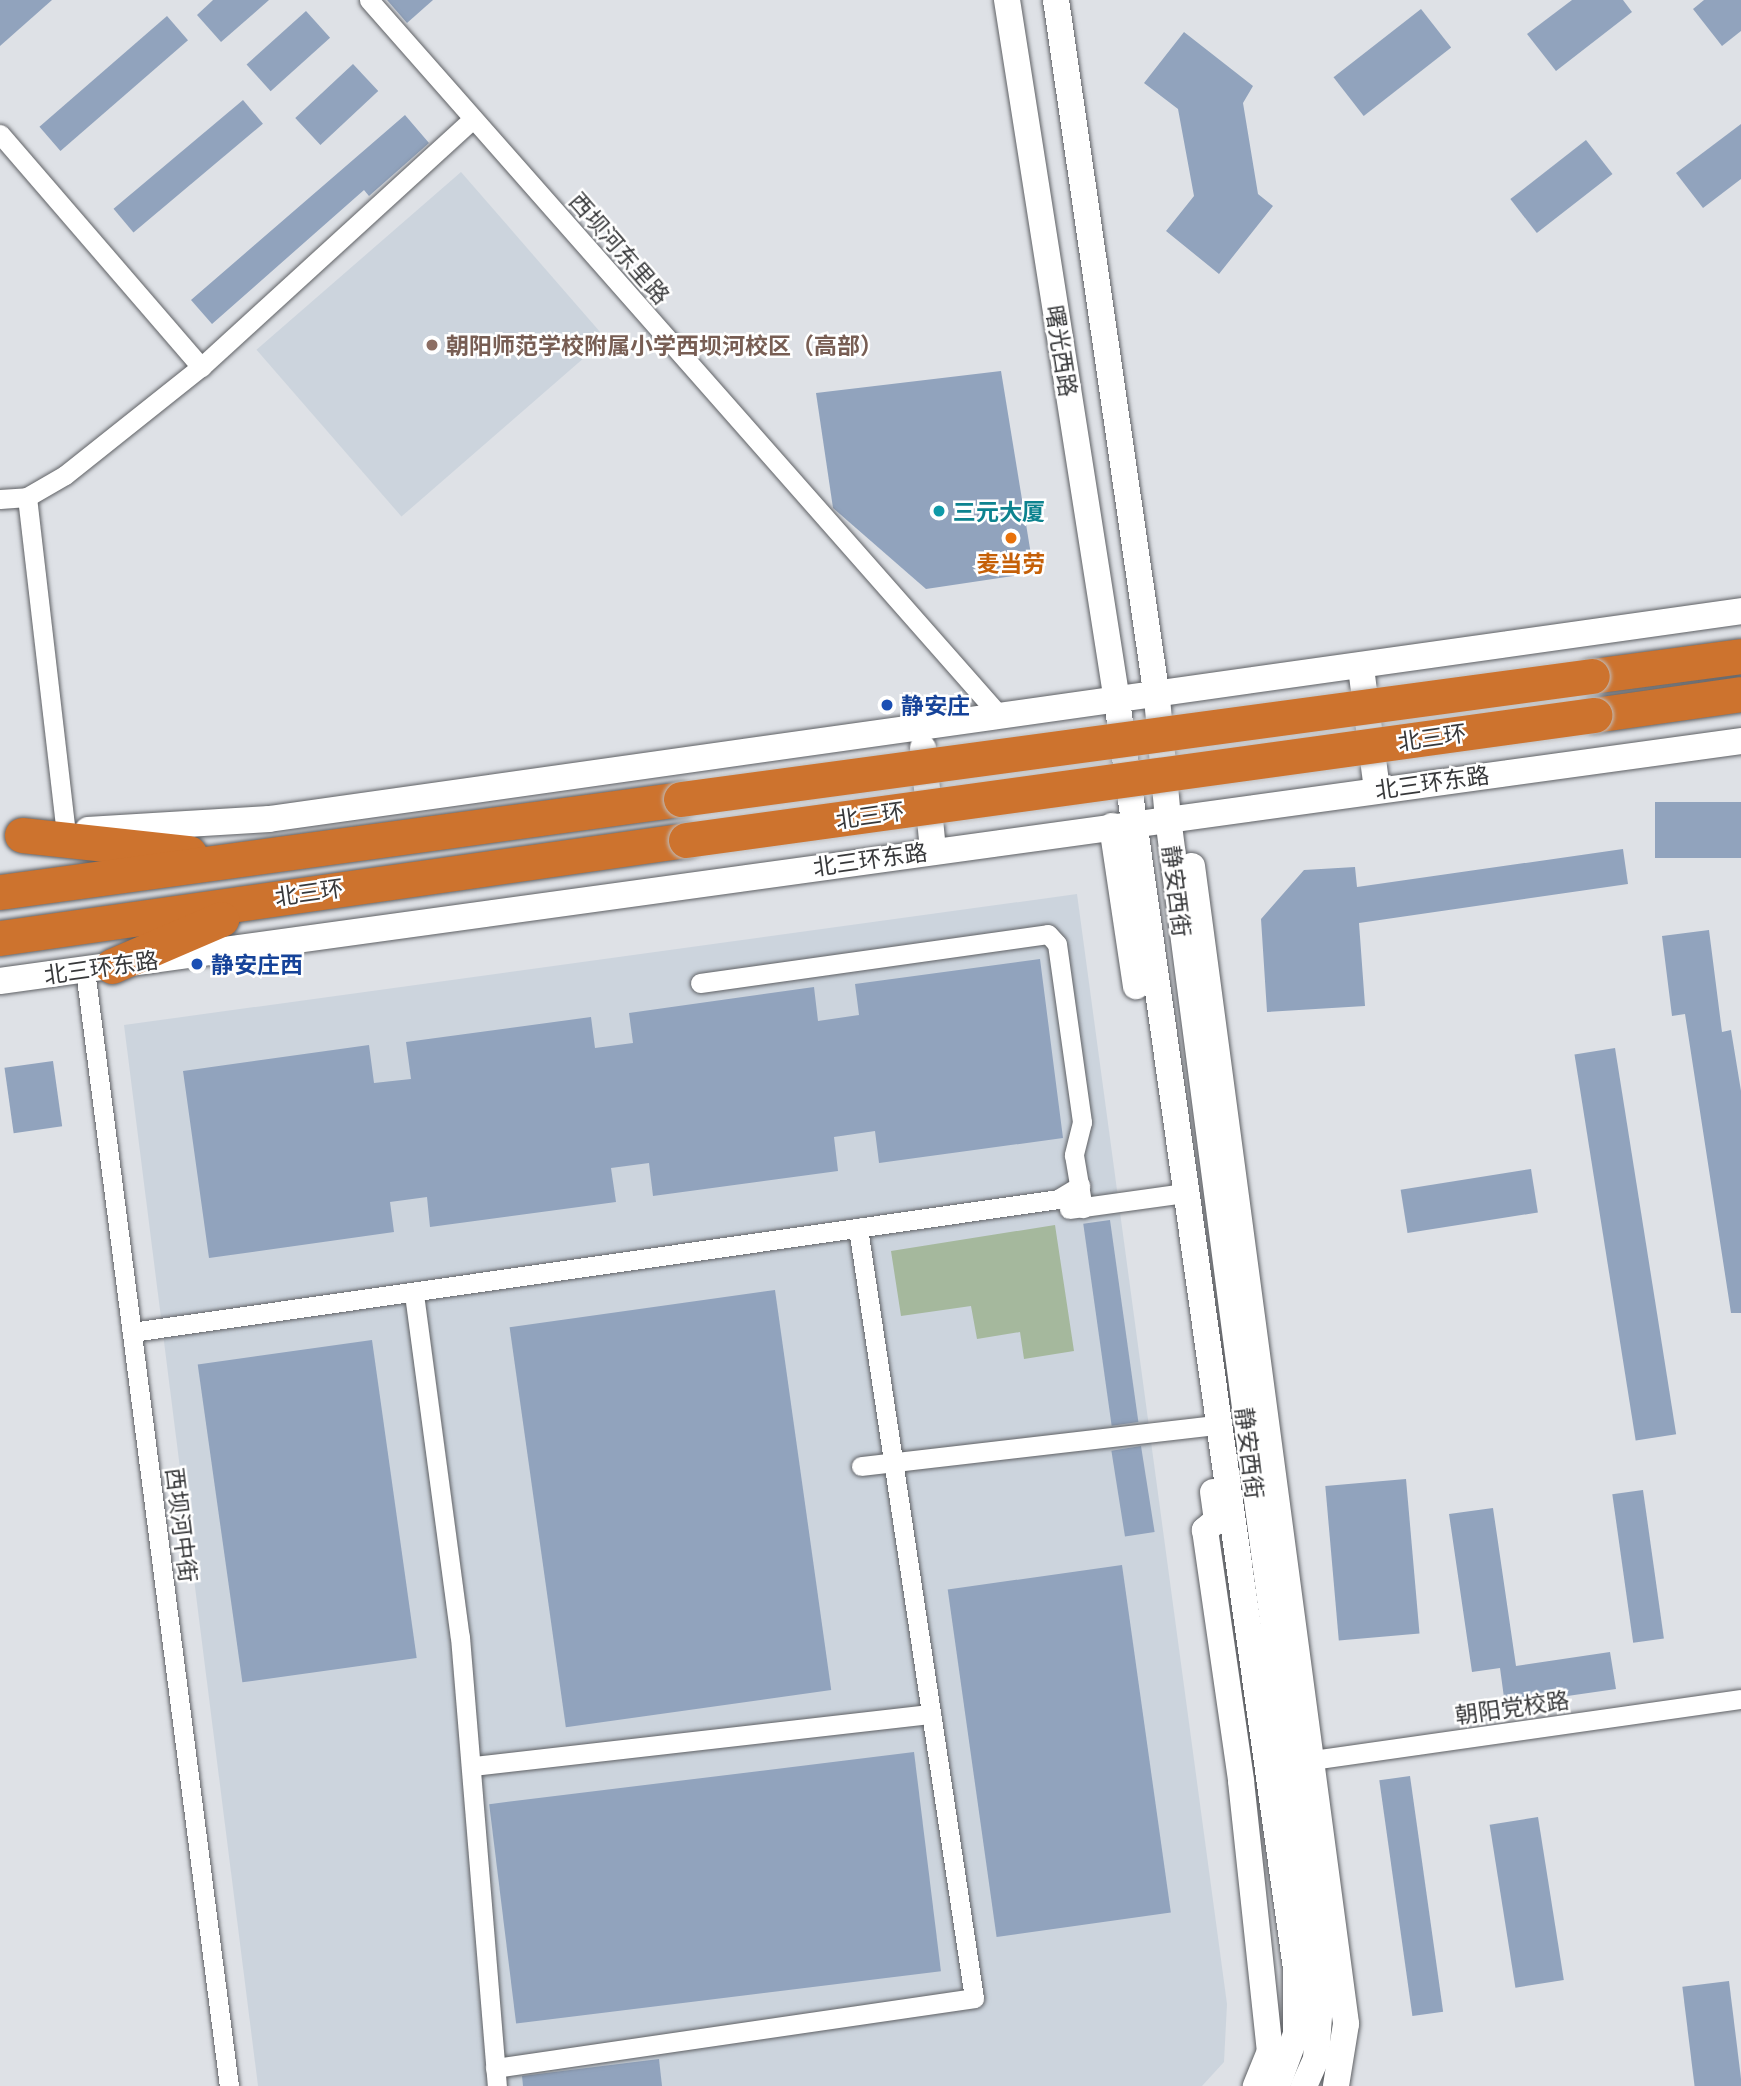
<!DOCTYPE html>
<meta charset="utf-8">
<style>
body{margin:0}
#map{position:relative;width:1741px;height:2086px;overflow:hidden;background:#dee1e6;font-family:"Open Sans","Noto Sans SC",sans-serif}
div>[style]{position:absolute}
.built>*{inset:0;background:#ccd4dd;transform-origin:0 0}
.forest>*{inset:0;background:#a5b89d}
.building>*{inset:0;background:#91a3bd;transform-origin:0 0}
.roads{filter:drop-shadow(0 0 2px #5f6165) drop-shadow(0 0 2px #5f6165)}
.street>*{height:19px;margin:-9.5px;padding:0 9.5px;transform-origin:9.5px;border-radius:9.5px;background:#fff}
.secondary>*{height:26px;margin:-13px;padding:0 13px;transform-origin:13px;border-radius:13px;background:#fff}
.highway>*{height:35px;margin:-17.5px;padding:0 17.5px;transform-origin:17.5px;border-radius:17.5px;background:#cd732e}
.bridges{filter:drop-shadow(0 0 2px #bfbfc0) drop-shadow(0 0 2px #bfbfc0)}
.highway-bridge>*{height:35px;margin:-17.5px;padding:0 17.5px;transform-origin:17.5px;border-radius:17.5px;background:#cd732e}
.dots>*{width:19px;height:19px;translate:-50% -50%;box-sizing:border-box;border:4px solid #fff;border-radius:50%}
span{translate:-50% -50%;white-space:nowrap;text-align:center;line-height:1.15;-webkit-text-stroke:5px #fff;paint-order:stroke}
.street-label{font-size:23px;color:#37383a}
.education-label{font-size:23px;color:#785e54;font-weight:700}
.left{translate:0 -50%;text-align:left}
.culture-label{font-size:23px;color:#0d838f;font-weight:700}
.food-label{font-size:23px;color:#c56008;font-weight:700}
.transit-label{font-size:23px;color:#164399;font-weight:700}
</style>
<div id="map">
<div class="built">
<div style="left:461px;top:172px;width:221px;height:271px;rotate:49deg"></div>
<div style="clip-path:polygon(1077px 894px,1227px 2004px,1224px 2062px,1202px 2086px,258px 2086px,124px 1025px)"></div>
</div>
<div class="forest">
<div style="clip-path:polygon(1055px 1225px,1074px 1351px,1024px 1359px,1020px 1332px,977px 1339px,971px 1306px,901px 1316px,891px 1251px)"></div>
</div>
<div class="building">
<div style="clip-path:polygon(0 0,52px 0,0 46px)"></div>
<div style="clip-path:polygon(213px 0,269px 0,221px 42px,197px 15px)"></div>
<div style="clip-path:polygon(387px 0,433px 0,407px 23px)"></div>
<div style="clip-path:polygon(1572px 0,1623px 0,1632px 12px,1556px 71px,1527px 34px)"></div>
<div style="clip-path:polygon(1704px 0,1741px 0,1741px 31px,1722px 46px,1693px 9px)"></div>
<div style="left:1421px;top:9px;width:49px;height:111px;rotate:52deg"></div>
<div style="left:306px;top:11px;width:36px;height:80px;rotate:48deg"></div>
<div style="left:167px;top:16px;width:32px;height:169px;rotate:49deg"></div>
<div style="clip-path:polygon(1184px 32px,1253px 86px,1243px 103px,1258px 194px,1273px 206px,1219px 274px,1166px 231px,1194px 196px,1178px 109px,1144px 83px)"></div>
<div style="left:353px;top:64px;width:37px;height:79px;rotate:47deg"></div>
<div style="left:243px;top:100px;width:31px;height:169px;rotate:50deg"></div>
<div style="clip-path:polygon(405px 115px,429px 143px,369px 196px,364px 190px,212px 324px,191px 300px)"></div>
<div style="clip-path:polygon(1741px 124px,1741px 179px,1703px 208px,1676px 173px)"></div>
<div style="left:1586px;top:140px;width:43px;height:96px;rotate:52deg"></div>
<div style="clip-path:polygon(1001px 371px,1034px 573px,926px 589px,833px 508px,816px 393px)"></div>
<div style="left:1741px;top:802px;width:56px;height:86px;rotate:90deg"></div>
<div style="clip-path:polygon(1623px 849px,1628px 884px,1359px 923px,1365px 1006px,1267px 1012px,1261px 919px,1304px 870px,1355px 867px,1357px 887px)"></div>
<div style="clip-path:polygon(1709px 930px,1722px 1032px,1731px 1030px,1741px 1091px,1741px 1313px,1731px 1313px,1685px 1014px,1672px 1016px,1662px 936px)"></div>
<div style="clip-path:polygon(1040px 959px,1063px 1138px,879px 1163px,875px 1131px,834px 1137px,838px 1171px,653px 1196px,649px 1163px,611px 1168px,616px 1202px,430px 1227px,427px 1197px,390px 1202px,394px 1232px,209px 1258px,183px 1071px,369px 1045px,374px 1083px,411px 1079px,406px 1042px,591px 1017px,595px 1048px,633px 1043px,629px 1013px,814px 987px,818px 1021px,859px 1015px,855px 984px)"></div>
<div style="left:1615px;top:1048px;width:391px;height:41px;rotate:81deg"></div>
<div style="left:53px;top:1061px;width:66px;height:49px;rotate:82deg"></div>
<div style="left:1531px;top:1169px;width:44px;height:132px;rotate:81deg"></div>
<div style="left:1110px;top:1220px;width:204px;height:27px;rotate:82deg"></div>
<div style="left:775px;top:1290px;width:404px;height:268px;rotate:82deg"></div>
<div style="left:372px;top:1340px;width:321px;height:176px;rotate:82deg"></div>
<div style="left:1141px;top:1446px;width:87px;height:30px;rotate:81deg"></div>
<div style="left:1406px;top:1479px;width:155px;height:81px;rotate:85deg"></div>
<div style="left:1643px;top:1490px;width:150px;height:31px;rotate:82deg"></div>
<div style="clip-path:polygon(1493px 1508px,1516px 1666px,1610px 1652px,1616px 1689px,1505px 1705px,1500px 1668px,1472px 1672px,1449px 1514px)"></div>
<div style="left:1122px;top:1565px;width:351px;height:176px;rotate:82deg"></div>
<div style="left:914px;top:1752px;width:221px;height:428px;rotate:83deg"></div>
<div style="left:1410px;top:1776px;width:238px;height:31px;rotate:82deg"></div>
<div style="left:1538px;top:1817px;width:165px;height:49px;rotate:81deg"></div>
<div style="left:1729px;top:1981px;width:106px;height:47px;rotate:83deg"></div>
<div style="clip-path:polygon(659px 2059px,662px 2086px,523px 2086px,522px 2076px)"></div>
</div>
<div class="roads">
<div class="street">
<div style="left:369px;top:0;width:956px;rotate:48.61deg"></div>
<div style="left:0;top:134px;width:308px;rotate:49.2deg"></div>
<div style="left:27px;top:497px;width:44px;rotate:-30.1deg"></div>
<div style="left:65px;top:475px;width:174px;rotate:-38.5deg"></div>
<div style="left:201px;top:367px;width:368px;rotate:-42.4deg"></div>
<div style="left:0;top:499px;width:27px;rotate:-4deg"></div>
<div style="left:27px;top:497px;width:337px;rotate:83.4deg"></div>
<div style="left:85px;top:970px;width:1125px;rotate:82.65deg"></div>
<div style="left:700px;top:983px;width:351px;rotate:-8deg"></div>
<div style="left:1048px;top:934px;width:13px;rotate:48deg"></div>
<div style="left:1057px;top:944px;width:180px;rotate:82deg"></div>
<div style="left:1082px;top:1122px;width:34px;rotate:104deg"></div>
<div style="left:1074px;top:1155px;width:54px;rotate:80.4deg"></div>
<div style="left:1069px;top:1209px;width:116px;rotate:-7.9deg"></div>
<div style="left:414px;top:1294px;width:346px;rotate:82.4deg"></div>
<div style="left:460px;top:1637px;width:451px;rotate:85.3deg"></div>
<div style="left:132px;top:1332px;width:936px;rotate:-8.17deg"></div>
<div style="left:1058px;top:1199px;width:26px;rotate:-31deg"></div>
<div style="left:861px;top:1466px;width:358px;rotate:-6.6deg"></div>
<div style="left:1298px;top:1762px;width:447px;rotate:-8.1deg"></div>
<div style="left:473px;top:1766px;width:461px;rotate:-6.5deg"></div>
<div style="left:495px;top:2068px;width:484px;rotate:-8.3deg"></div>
<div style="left:974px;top:1998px;width:779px;rotate:-98.57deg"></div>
</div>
<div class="secondary">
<div style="left:1007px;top:0;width:710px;rotate:81.08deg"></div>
<div style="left:1117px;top:701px;width:1281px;rotate:81.96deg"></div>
<div style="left:1296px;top:1969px;width:65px;rotate:90deg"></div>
<div style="left:1296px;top:2034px;width:55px;rotate:110.1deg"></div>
<div style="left:1056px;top:0;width:705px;rotate:81.77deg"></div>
<div style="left:1157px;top:698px;width:121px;rotate:84.8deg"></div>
<div style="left:1168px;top:818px;width:1181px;rotate:82.56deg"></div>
<div style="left:1321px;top:1989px;width:70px;rotate:94.1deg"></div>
<div style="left:1316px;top:2059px;width:30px;rotate:114deg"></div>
<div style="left:1361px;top:668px;width:123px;rotate:82.5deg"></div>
<div style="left:923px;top:748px;width:102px;rotate:84.4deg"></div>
<div style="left:1112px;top:826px;width:162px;rotate:81.5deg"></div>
<div style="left:88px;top:830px;width:181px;rotate:-3.5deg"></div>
<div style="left:269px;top:819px;width:1487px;rotate:-8.04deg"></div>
<div style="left:1192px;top:866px;width:1168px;rotate:82.42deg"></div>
<div style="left:1346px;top:2024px;width:63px;rotate:99.2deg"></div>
<div style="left:0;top:981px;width:1757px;rotate:-7.85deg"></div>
<div style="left:1213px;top:1492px;width:28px;rotate:82deg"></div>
<div style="left:1217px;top:1520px;width:16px;rotate:140deg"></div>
<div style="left:1205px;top:1530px;width:254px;rotate:81.8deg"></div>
<div style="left:1241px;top:1781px;width:272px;rotate:83.9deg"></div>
<div style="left:1270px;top:2051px;width:38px;rotate:112deg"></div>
</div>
<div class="highway">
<div style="left:1592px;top:676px;width:150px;rotate:-7.6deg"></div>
<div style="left:1594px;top:715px;width:148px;rotate:-8.1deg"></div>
<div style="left:22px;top:835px;width:168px;rotate:6.2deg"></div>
<div style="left:0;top:892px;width:687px;rotate:-7.78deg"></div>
<div style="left:0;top:938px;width:693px;rotate:-8.13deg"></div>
<div style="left:112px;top:966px;width:119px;rotate:-23.3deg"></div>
</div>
</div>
<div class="bridges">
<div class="highway-bridge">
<div style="left:681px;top:799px;width:919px;rotate:-7.69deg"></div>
<div style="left:686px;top:840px;width:917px;rotate:-7.84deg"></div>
</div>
</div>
<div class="dots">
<div style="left:432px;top:345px;background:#8d6e63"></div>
<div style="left:939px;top:511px;background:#0f9aa8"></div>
<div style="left:1011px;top:538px;background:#e8710a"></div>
<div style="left:887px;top:705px;background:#1a4fb4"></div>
<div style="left:197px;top:964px;background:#1a4fb4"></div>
</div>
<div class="street-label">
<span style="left:620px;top:248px;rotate:49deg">西坝河东里路</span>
<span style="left:1062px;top:351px;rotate:81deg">曙光西路</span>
<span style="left:1432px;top:737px;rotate:-8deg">北三环</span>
<span style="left:1432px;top:782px;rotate:-8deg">北三环东路</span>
<span style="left:870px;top:815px;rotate:-8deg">北三环</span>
<span style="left:870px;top:859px;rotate:-8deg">北三环东路</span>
<span style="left:1177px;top:891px;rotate:83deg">静安西街</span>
<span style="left:309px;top:892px;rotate:-8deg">北三环</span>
<span style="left:101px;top:967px;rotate:-8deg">北三环东路</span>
<span style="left:1250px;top:1453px;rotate:83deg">静安西街</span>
<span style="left:182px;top:1525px;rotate:83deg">西坝河中街</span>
<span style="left:1512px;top:1707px;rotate:-8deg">朝阳党校路</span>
</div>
<div class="education-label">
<span class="left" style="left:446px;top:345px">朝阳师范学校附属小学西坝河校区（高部）</span>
</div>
<div class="culture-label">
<span class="left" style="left:953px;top:511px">三元大厦</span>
</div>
<div class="food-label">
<span style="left:1011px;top:563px">麦当劳</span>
</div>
<div class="transit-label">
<span class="left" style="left:901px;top:705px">静安庄</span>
<span class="left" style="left:211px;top:964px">静安庄西</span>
</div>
</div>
